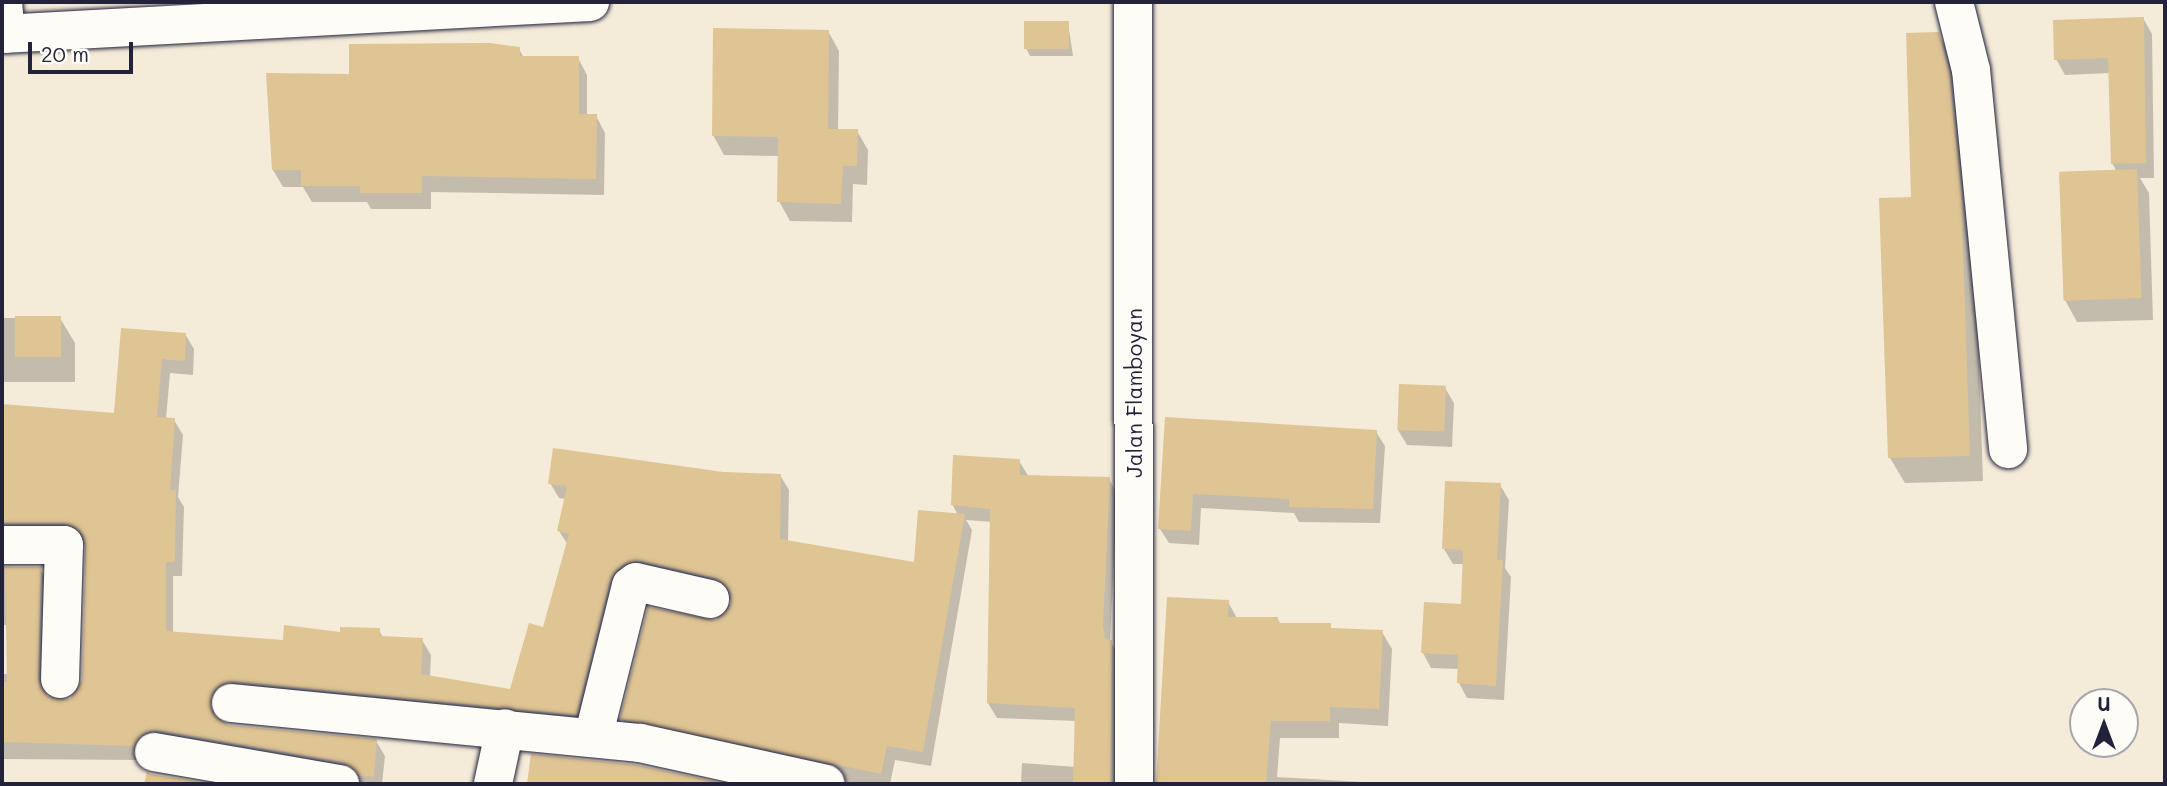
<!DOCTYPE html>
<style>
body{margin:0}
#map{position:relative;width:2167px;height:786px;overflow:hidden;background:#f4ebd9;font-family:Mali,sans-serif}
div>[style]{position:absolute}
.shadow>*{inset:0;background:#0003}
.building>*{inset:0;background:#dfc494;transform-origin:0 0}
.roads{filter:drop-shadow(0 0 2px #22223b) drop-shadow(0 0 2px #22223b)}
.minor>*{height:38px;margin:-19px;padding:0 19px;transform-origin:19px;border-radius:19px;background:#fdfcf7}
.highway>*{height:38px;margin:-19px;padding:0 19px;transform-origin:19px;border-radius:19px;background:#fdfcf7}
span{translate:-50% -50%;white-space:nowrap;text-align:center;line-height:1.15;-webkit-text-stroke:5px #fdfcf7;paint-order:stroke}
.street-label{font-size:21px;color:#22223b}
.frame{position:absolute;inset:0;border:4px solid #22223b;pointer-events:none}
.north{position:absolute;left:2069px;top:688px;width:70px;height:70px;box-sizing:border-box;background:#fdfcf7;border:2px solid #a5a5ac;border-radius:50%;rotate:0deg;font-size:19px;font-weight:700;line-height:28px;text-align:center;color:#22223b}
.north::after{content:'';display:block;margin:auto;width:24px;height:32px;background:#22223b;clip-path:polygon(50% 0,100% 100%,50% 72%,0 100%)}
.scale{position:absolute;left:28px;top:42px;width:105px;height:32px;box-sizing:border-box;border:4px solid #22223b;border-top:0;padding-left:9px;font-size:21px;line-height:24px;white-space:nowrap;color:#22223b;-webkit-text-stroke:5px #fdfcf7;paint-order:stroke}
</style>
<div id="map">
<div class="shadow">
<div style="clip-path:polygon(2143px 18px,2152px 34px,2154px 178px,2140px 178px,2149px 193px,2153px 320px,2077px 322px,2065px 300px,2117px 172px,2112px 163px,2110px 73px,2065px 75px,2056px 59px)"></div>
<div style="clip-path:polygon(1068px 23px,1073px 56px,1030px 56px,1026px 48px)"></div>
<div style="clip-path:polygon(828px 31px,839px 51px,838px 131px,857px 131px,868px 150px,867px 185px,853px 184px,852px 222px,790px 221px,779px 201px,780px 156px,724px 155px,713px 135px)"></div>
<div style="clip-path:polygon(1938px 34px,1953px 59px,1974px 217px,1983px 481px,1905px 483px,1890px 458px,1913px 199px)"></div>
<div style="clip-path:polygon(519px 49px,524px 58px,578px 58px,587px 75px,587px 116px,596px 116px,605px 133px,604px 195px,431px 192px,431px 209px,371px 209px,367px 202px,312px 202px,303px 187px,283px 187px,273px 170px,351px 76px)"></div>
<div style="clip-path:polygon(2px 318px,60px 318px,75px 343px,75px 382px,2px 382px)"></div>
<div style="clip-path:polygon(123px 330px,185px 334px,194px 349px,193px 375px,170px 373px,166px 419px,174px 420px,183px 435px,178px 497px,184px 507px,182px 576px,173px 576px,173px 633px,284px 641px,379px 630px,383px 638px,422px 640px,431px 655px,430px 677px,512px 691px,545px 629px,568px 545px,559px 531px,566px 499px,559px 498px,550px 483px,780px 475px,789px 490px,788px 542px,915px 564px,958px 515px,952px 504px,1019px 461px,1029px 477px,1109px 479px,1117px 494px,1110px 641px,1119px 656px,1118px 784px,1021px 784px,1022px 763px,1076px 767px,1077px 721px,997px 718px,988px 703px,992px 522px,966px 520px,972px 530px,931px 766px,895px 760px,890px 784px,847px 784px,841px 777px,631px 734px,622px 719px,733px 604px,726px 593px,650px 575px,584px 729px,230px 698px,217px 716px,228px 726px,376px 741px,385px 756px,382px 784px,361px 784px,354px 777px,142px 760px,2px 759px,2px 674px,9px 674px,9px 625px,2px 625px,2px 566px,40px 569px,49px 584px,46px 696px,72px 700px,84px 680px,85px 545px,74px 538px,2px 540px,2px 406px,115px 415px)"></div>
<div style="clip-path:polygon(1445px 388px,1454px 403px,1452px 447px,1407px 445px,1398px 430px)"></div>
<div style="clip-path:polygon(1167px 419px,1376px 432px,1385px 446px,1380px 523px,1299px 522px,1294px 513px,1201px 508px,1199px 545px,1169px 543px,1160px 529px)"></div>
<div style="clip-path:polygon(1500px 485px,1509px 500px,1505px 568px,1511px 577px,1504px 700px,1467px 698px,1459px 683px,1459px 669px,1431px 668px,1423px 653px,1462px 605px,1464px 564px,1453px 564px,1444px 549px)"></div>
<div style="clip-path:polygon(1169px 599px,1228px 602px,1237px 618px,1277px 618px,1281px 625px,1382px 632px,1392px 649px,1388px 726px,1339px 723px,1339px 738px,1280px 738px,1277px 777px,1397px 784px,1158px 784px)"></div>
<div style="clip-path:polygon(532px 756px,636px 766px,718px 784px,529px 784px)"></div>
</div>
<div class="building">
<div style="clip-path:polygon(2144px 17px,2146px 163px,2111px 164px,2108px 58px,2054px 60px,2053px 20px)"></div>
<div style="left:1069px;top:21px;width:28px;height:45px;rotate:90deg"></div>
<div style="clip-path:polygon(713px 28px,829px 30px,828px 129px,858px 129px,857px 166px,843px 166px,841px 204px,777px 202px,778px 137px,712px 136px)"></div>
<div style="clip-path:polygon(1939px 32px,1949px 74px,1961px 190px,1970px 456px,1888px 458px,1879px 198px,1911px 197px,1906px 33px)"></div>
<div style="clip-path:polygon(490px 43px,520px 47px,520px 56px,579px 56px,579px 114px,597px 114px,596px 179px,422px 176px,422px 193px,360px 193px,360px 186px,301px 186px,301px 170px,272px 170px,266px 73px,349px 74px,349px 44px)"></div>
<div style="left:2137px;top:169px;width:129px;height:78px;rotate:88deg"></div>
<div style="left:15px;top:316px;width:46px;height:41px"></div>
<div style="clip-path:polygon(121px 328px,186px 333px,185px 361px,162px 359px,157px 417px,175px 418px,170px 490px,176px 490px,175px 562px,166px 562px,166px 631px,283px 640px,284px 625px,340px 632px,340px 627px,380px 628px,380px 636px,423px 638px,421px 674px,510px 689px,529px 623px,543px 627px,569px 534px,557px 531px,567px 486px,548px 484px,553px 448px,723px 472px,781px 474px,780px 539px,914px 562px,918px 510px,965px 514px,923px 752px,887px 746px,881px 774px,620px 719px,648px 607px,716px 620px,731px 603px,731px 592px,716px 578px,640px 561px,622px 565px,610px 581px,576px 715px,233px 681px,213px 691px,211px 711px,228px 725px,377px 739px,374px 777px,360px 776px,344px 762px,158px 730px,146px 732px,134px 746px,2px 742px,2px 682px,7px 682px,5px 567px,41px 567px,38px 679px,48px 697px,70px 699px,82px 680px,86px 546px,83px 534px,65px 523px,2px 523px,2px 404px,114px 413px)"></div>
<div style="left:1399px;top:384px;width:47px;height:46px;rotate:2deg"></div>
<div style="clip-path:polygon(1165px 417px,1377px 430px,1373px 509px,1289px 507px,1289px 499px,1193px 494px,1191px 531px,1158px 529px)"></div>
<div style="clip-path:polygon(953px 455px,1020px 459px,1020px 475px,1110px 477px,1103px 625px,1105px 639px,1112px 640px,1110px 784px,1073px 784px,1075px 708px,987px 703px,990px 509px,951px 505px)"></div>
<div style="clip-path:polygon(1445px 481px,1501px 483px,1497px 560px,1503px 560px,1496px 686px,1457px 683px,1458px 655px,1421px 653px,1424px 602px,1461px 604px,1463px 550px,1442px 549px)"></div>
<div style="clip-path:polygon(1167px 597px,1229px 600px,1228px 617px,1278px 617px,1278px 623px,1331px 623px,1331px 628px,1383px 630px,1379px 709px,1330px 707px,1330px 721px,1271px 721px,1266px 784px,1156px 784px)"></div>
<div style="clip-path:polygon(531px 754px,637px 765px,726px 784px,527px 784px)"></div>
<div style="clip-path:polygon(147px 772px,150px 774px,212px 784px,144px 784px)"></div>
</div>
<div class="roads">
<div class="minor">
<div style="left:3px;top:2px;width:32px;rotate:85deg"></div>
<div style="left:1133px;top:2px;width:782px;rotate:89.93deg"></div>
<div style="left:1954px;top:2px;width:70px;rotate:76deg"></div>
<div style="left:1971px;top:70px;width:381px;rotate:84.4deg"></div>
<div style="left:2px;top:545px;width:62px"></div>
<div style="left:64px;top:545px;width:134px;rotate:91.7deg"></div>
<div style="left:231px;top:703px;width:411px;rotate:5.6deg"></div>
<div style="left:640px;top:743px;width:190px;rotate:12.4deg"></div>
<div style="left:593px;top:738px;width:157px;rotate:-76deg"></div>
<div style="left:631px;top:586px;width:6px;rotate:-39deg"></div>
<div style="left:636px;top:582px;width:76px;rotate:12.9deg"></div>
<div style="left:154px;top:752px;width:189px;rotate:9.8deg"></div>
<div style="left:493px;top:784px;width:57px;rotate:-77.9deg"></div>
</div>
<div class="highway">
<div style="left:2px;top:34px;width:589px;rotate:-3.12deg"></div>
</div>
</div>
<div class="street-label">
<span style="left:1134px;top:393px;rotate:-90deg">Jalan Flamboyan</span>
</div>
<div class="frame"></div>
<div class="north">U</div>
<div class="scale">20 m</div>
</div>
